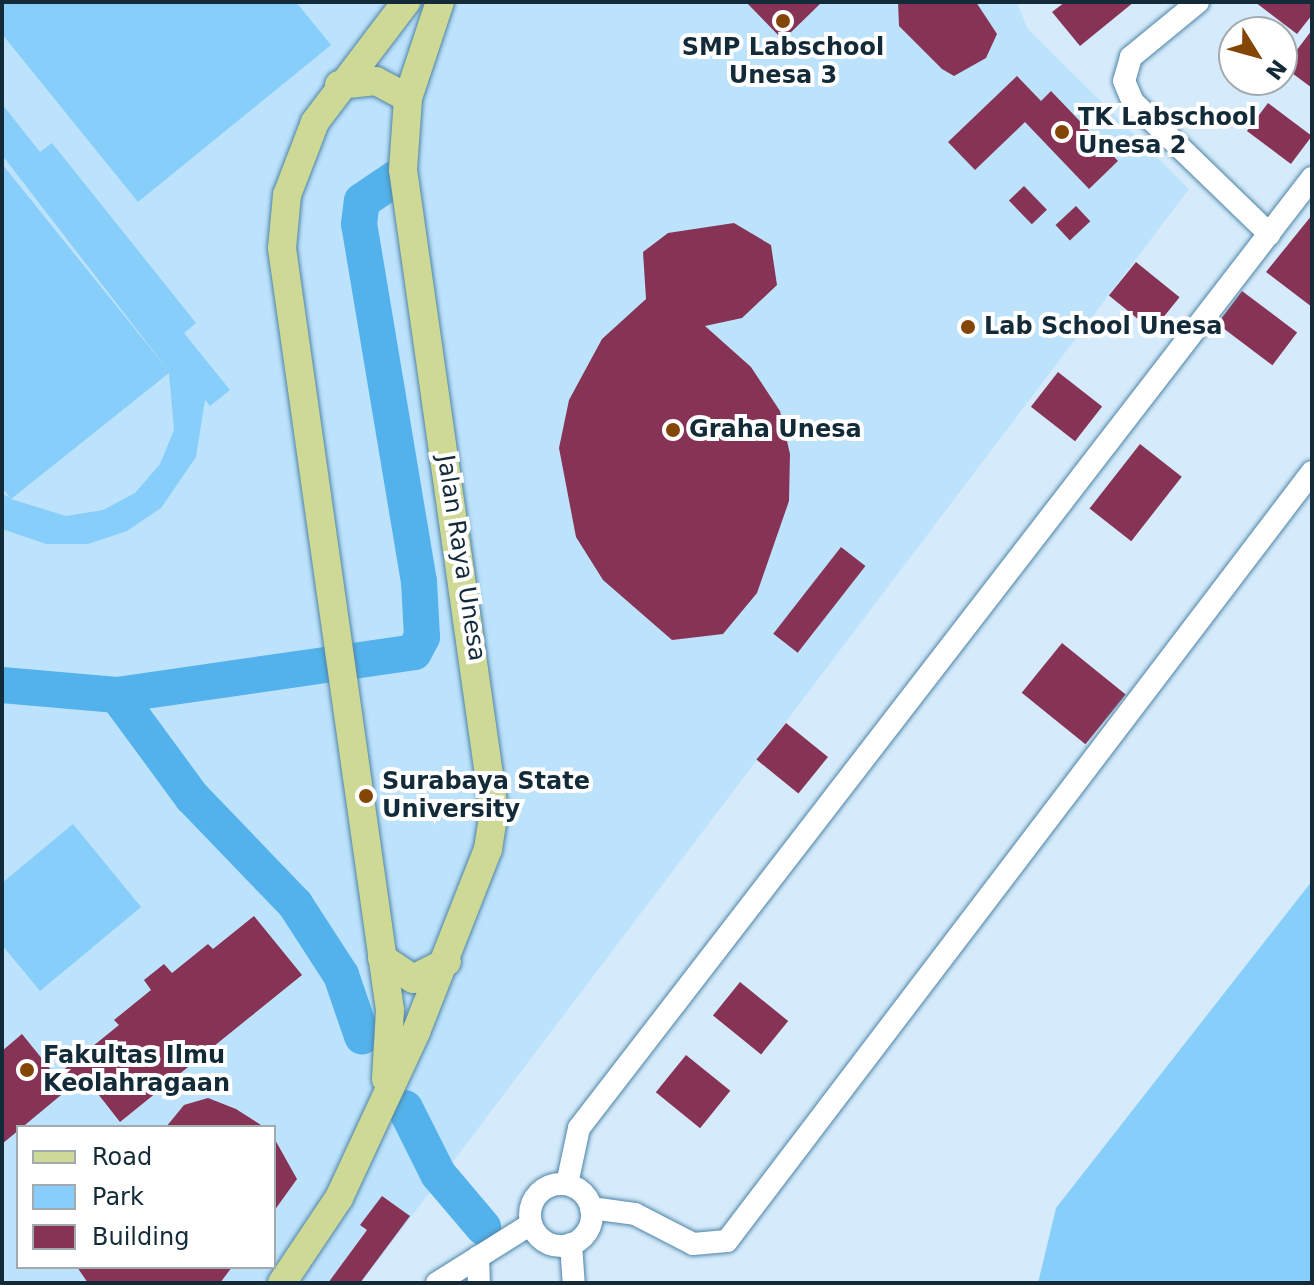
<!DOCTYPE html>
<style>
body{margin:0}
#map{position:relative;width:1314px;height:1285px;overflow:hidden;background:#d5ebfb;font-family:"DejaVu Sans",sans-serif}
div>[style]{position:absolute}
.built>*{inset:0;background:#bde2fc}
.green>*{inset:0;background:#87cefb}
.river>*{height:36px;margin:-18px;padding:0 18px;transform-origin:18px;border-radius:18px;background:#53b2eb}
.building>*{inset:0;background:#873355;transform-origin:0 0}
.roads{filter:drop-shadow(0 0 2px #4e84a6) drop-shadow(0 0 2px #4e84a6)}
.minor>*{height:22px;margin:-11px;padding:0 11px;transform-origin:11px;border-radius:11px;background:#fff}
.minor>.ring{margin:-11px;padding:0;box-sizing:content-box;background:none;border:22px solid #fff;border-radius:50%}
.major>*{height:28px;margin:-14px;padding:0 14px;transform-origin:14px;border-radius:14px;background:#ced995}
.dots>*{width:22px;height:22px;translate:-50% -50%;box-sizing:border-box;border:4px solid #fff;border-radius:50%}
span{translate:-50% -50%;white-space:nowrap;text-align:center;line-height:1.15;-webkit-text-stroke:8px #fff;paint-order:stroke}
.poi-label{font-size:24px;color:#132a38;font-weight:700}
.left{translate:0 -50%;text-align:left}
.street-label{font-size:24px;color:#132a38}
.frame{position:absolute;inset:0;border:4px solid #132a38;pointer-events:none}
.legend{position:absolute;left:16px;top:1125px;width:260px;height:144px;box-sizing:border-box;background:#fff;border:2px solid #a1aaaf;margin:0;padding:10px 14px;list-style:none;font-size:24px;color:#132a38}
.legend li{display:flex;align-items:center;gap:16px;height:40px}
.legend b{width:40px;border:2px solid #a1aaaf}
.north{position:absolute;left:1218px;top:16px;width:80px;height:80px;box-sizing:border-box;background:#fff;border:2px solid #a1aaaf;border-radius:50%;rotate:127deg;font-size:22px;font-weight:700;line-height:32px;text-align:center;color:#132a38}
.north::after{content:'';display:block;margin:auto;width:28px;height:36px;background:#844606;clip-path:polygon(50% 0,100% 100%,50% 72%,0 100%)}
</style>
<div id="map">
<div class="built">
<div style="clip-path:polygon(evenodd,2px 2px,1017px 2px,1027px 28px,1189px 189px,361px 1283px,2px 1283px,2px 2px,18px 1127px,274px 1127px,274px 1267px,18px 1267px,18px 1127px)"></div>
</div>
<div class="green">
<div style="clip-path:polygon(2px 2px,296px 2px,331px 45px,138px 202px,2px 34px)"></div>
<div style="clip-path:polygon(evenodd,2px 104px,40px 152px,52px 143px,196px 323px,184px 333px,230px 390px,210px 406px,205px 400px,196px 457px,161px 508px,127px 531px,88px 544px,46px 544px,2px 529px,2px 493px,10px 498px,2px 487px,2px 164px,168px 370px,2px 155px,2px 104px,169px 373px,174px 430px,160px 464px,135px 493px,103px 510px,66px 516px,11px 499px,169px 373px)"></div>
<div style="clip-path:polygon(73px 824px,141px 907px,40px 991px,2px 945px,2px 883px)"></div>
<div style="clip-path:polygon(1312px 881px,1312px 1283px,1038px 1283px,1056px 1208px)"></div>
</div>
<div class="river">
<div style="left:2px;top:685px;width:115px;rotate:5deg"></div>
<div style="left:117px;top:695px;width:127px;rotate:53.7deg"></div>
<div style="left:192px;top:797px;width:149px;rotate:46.1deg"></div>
<div style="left:295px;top:904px;width:85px;rotate:57.1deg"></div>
<div style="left:341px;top:975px;width:65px;rotate:71deg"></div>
<div style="left:117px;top:695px;width:300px;rotate:-8.2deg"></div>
<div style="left:414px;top:652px;width:17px;rotate:-62deg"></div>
<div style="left:422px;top:637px;width:55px;rotate:-93.1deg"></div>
<div style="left:419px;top:582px;width:363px;rotate:-99.5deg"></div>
<div style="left:359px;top:224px;width:23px;rotate:-83deg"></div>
<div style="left:362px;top:201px;width:41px;rotate:-34.1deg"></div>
<div style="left:405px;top:1108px;width:74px;rotate:63.4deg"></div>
<div style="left:438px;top:1174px;width:70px;rotate:49.7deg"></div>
</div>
<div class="building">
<div style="clip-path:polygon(746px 2px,822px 2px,783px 40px)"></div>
<div style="clip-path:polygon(898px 2px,976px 2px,997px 34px,986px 58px,954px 76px,942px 69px,899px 26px)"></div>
<div style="clip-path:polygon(1065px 2px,1134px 2px,1080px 46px,1052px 12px)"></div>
<div style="clip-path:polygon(1255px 2px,1312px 2px,1312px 15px,1297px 34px)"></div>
<div style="clip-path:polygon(1312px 30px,1312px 88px,1284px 67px)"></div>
<div style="clip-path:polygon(1017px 76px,1041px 101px,1051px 91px,1118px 161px,1089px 189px,1025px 122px,975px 170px,948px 142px)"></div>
<div style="left:1268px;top:103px;width:55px;height:35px;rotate:37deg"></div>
<div style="left:1024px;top:186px;width:33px;height:21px;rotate:46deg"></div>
<div style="left:1076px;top:206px;width:21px;height:28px;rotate:47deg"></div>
<div style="clip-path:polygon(1312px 215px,1312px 307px,1266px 272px)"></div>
<div style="clip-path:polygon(734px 223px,771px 245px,777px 285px,742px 318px,705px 326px,751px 367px,780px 411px,790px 454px,789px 501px,757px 593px,723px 634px,672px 640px,603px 580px,576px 537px,559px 448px,569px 400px,602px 339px,646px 299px,643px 252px,668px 233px)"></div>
<div style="left:1136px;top:262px;width:56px;height:43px;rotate:39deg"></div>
<div style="left:1242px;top:291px;width:69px;height:41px;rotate:37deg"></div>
<div style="left:1058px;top:372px;width:56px;height:44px;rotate:38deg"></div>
<div style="left:1140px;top:444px;width:53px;height:82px;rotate:38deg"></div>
<div style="left:841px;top:547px;width:31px;height:110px;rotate:38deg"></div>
<div style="left:1062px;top:643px;width:82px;height:64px;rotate:39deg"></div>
<div style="left:786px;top:723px;width:54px;height:47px;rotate:39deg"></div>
<div style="clip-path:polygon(254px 916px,302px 975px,120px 1122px,84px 1076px,2px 1144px,2px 1051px,22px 1034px,56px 1076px,119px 1025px,114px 1020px,151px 990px,144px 980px,164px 964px,172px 973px,208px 944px,213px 949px)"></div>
<div style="left:740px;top:982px;width:62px;height:43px;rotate:39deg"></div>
<div style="left:686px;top:1055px;width:57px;height:48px;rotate:39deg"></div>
<div style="clip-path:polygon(208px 1098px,236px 1109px,264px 1127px,166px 1127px,184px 1105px)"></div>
<div style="clip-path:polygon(274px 1138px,297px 1179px,274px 1211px)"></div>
<div style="clip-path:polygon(382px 1196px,410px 1216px,360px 1283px,328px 1283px,367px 1230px,360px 1225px)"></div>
<div style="clip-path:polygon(77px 1267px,232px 1267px,220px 1283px,88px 1283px)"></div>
</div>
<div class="roads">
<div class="minor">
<div style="left:1198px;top:2px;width:87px;rotate:140.6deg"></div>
<div style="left:1131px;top:57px;width:25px;rotate:106deg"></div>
<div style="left:1124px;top:81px;width:23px;rotate:67deg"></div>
<div style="left:1133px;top:102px;width:190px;rotate:44.1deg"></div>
<div style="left:567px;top:1184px;width:57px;rotate:-77.9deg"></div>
<div style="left:579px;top:1128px;width:1200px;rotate:-52.35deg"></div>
<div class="ring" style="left:530px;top:1184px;width:40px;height:40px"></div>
<div style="left:591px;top:1208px;width:44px;rotate:7.8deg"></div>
<div style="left:635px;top:1214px;width:65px;rotate:27.3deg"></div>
<div style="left:693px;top:1244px;width:34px;rotate:-5deg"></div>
<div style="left:727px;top:1241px;width:966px;rotate:-52.74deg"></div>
<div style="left:571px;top:1244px;width:39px;rotate:86deg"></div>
<div style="left:478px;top:1257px;width:26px;rotate:88deg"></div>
<div style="left:437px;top:1283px;width:111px;rotate:-32.1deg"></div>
</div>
<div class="major">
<div style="left:339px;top:85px;width:37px;rotate:-6deg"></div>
<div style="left:376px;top:81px;width:36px;rotate:28deg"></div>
<div style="left:382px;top:958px;width:37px;rotate:34deg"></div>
<div style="left:413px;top:979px;width:38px;rotate:-27deg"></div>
<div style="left:386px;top:1079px;width:69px;rotate:-86.7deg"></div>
<div style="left:390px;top:1010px;width:770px;rotate:-98.07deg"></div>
<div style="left:282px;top:248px;width:53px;rotate:-84.6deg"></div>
<div style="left:287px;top:195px;width:78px;rotate:-69deg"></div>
<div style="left:315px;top:122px;width:151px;rotate:-52.8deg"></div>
<div style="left:282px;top:1283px;width:102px;rotate:-56.2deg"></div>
<div style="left:339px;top:1198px;width:183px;rotate:-65.1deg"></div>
<div style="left:416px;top:1032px;width:197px;rotate:-68.5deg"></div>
<div style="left:488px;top:849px;width:39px;rotate:-81deg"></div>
<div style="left:494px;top:810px;width:646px;rotate:-98.09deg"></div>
<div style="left:403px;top:170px;width:72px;rotate:-86deg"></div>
<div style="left:408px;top:98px;width:101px;rotate:-71.6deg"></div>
</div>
</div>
<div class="dots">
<div style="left:783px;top:21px;background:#844606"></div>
<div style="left:1062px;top:132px;background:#844606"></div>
<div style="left:968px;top:327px;background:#844606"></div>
<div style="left:673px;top:430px;background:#844606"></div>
<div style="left:366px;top:796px;background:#844606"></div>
<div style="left:27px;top:1070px;background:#844606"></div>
</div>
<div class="poi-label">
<span style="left:783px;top:62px">SMP Labschool<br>Unesa 3</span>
<span class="left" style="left:1078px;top:132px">TK Labschool<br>Unesa 2</span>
<span class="left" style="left:984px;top:327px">Lab School Unesa</span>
<span class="left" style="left:689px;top:430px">Graha Unesa</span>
<span class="left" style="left:382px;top:796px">Surabaya State<br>University</span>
<span class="left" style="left:43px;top:1070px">Fakultas Ilmu<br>Keolahragaan</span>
</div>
<div class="street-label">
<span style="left:461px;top:558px;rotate:81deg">Jalan Raya Unesa</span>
</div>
<div class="frame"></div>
<ul class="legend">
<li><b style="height:10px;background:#ced995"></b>Road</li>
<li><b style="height:22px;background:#87cefb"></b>Park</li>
<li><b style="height:22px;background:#873355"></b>Building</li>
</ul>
<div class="north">N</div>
</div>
